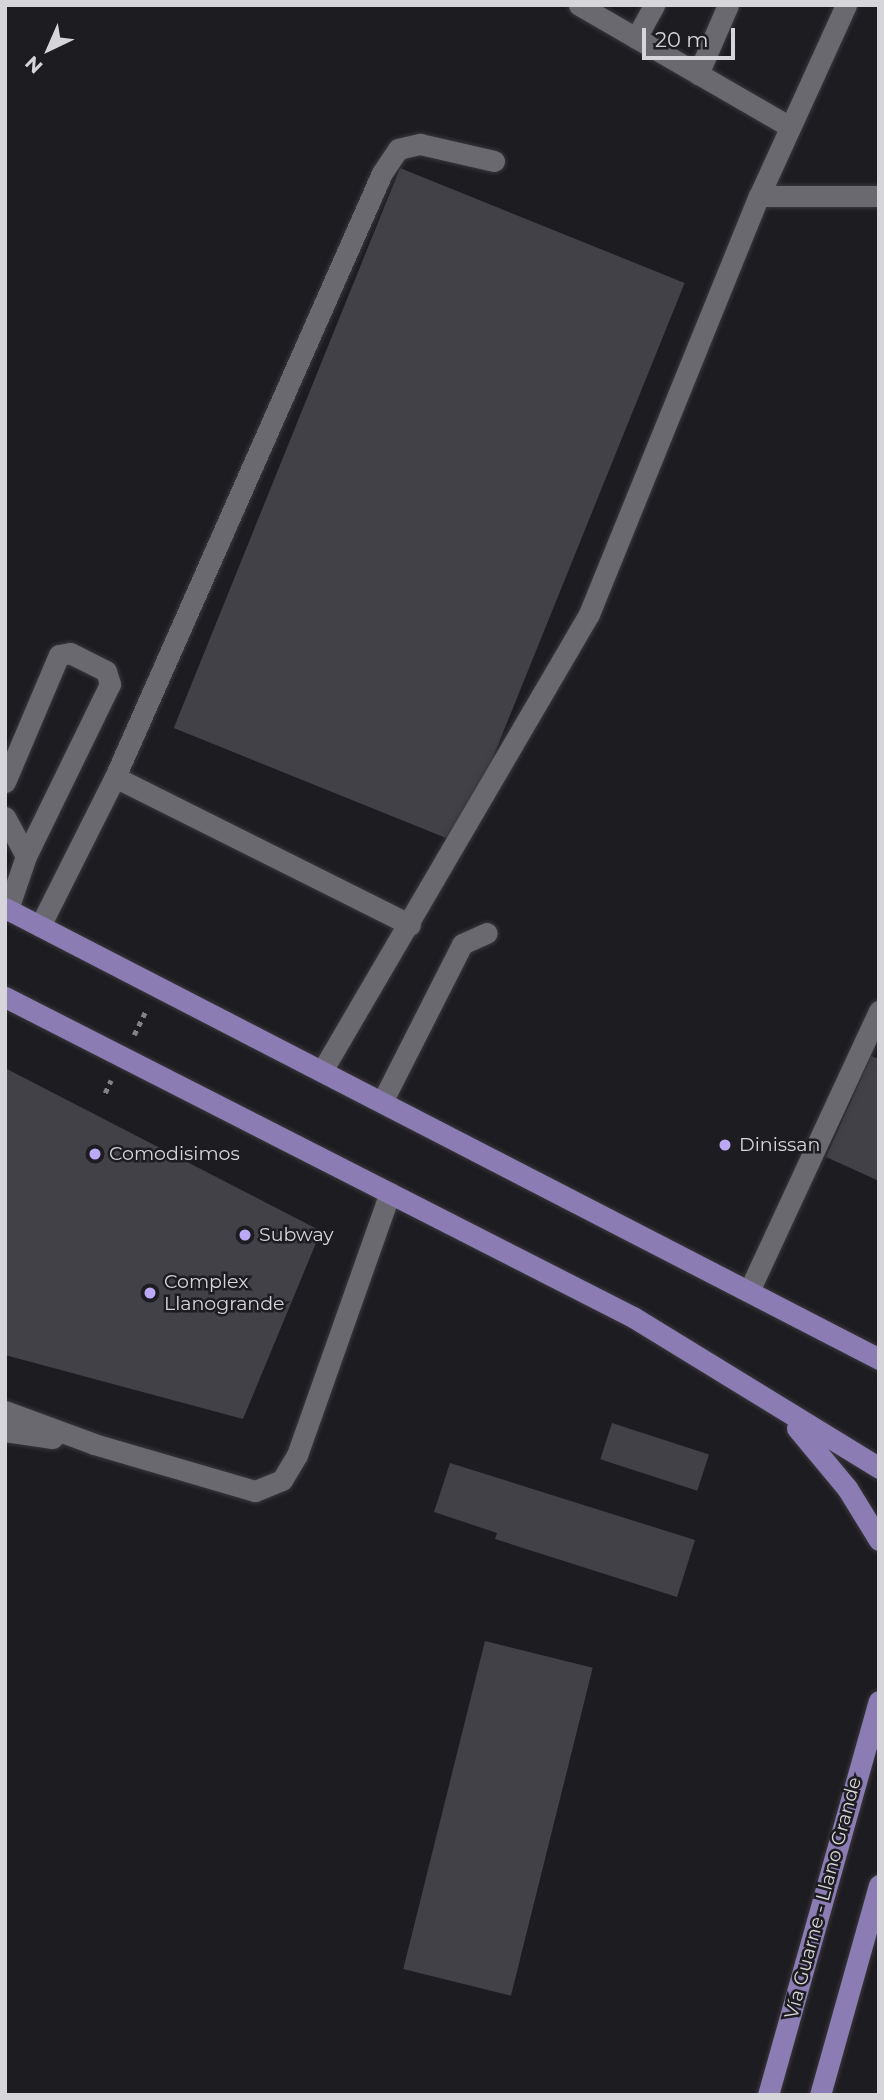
<!DOCTYPE html>
<meta charset="utf-8">
<style>
body{margin:0}
#map{position:relative;width:884px;height:2100px;overflow:hidden;background:#1d1c21;font-family:Montserrat,sans-serif}
div>[style]{position:absolute}
.building>*{inset:0;background:#424147;transform-origin:0 0}
.path>*{height:4.5px;margin-top:-2.25px;transform-origin:0;background:repeating-linear-gradient(90deg,#828185 0 5px,transparent 0 10px)}
.roads{filter:drop-shadow(0 0 2px #39383c) drop-shadow(0 0 2px #39383c)}
.minor>*{height:21px;margin:-10.5px;padding:0 10.5px;transform-origin:10.5px;border-radius:10.5px;background:#6b6970}
.major>*{height:21px;margin:-10.5px;padding:0 10.5px;transform-origin:10.5px;border-radius:10.5px;background:#8b7db3}
.dots>*{width:19px;height:19px;translate:-50% -50%;box-sizing:border-box;border:4px solid #1d1c21;border-radius:50%}
span{translate:-50% -50%;white-space:nowrap;text-align:center;line-height:1.15;-webkit-text-stroke:5px #1d1c21;paint-order:stroke}
.poi-label{font-size:19px;color:#d6d5d9}
.left{translate:0 -50%;text-align:left}
.street-label{font-size:19px;color:#d6d5d9}
.frame{position:absolute;inset:0;border:7px solid #d6d5d9;pointer-events:none}
.north{position:absolute;left:14px;top:14px;width:70px;height:70px;-webkit-text-stroke:5px #1d1c21;paint-order:stroke;rotate:224deg;font-size:19px;font-weight:700;line-height:28px;text-align:center;color:#d6d5d9}
.north::after{content:'';display:block;margin:auto;width:24px;height:32px;background:#d6d5d9;clip-path:polygon(50% 0,100% 100%,50% 72%,0 100%)}
.scale{position:absolute;left:642px;top:28px;width:93px;height:32px;box-sizing:border-box;border:4px solid #d6d5d9;border-top:0;padding-left:9px;font-size:21px;line-height:24px;white-space:nowrap;color:#d6d5d9;-webkit-text-stroke:5px #1d1c21;paint-order:stroke}
</style>
<div id="map">
<div class="building">
<div style="left:400px;top:168px;width:307px;height:604px;rotate:22deg"></div>
<div style="clip-path:polygon(871px 1056px,879px 1059px,879px 1181px,826px 1157px)"></div>
<div style="clip-path:polygon(5px 1068px,321px 1231px,243px 1419px,5px 1355px)"></div>
<div style="left:612px;top:1423px;width:102px;height:38px;rotate:18deg"></div>
<div style="clip-path:polygon(450px 1463px,695px 1540px,677px 1597px,495px 1539px,497px 1533px,434px 1512px)"></div>
<div style="left:485px;top:1641px;width:111px;height:338px;rotate:14deg"></div>
</div>
<div class="path">
<div style="left:134px;top:1035px;width:30px;rotate:-64deg"></div>
<div style="left:105px;top:1093px;width:14px;rotate:-65deg"></div>
</div>
<div class="roads">
<div class="minor">
<div style="left:579px;top:5px;width:242px;rotate:30deg"></div>
<div style="left:636px;top:38px;width:38px;rotate:-61deg"></div>
<div style="left:698px;top:74px;width:75px;rotate:-66.5deg"></div>
<div style="left:759px;top:196px;width:210px;rotate:-65.5deg"></div>
<div style="left:115px;top:777px;width:330px;rotate:26.6deg"></div>
<div style="left:5px;top:782px;width:138px;rotate:-67deg"></div>
<div style="left:59px;top:655px;width:11px;rotate:-10deg"></div>
<div style="left:70px;top:653px;width:40px;rotate:26.6deg"></div>
<div style="left:106px;top:671px;width:14px;rotate:73deg"></div>
<div style="left:110px;top:684px;width:191px;rotate:116deg"></div>
<div style="left:26px;top:856px;width:56px;rotate:108.8deg"></div>
<div style="left:5px;top:817px;width:44px;rotate:61.7deg"></div>
<div style="left:40px;top:926px;width:167px;rotate:-63.3deg"></div>
<div style="left:115px;top:777px;width:660px;rotate:-66.15deg"></div>
<div style="left:382px;top:173px;width:29px;rotate:-56deg"></div>
<div style="left:398px;top:149px;width:23px;rotate:-13deg"></div>
<div style="left:420px;top:144px;width:76px;rotate:12.9deg"></div>
<div style="left:322px;top:1071px;width:529px;rotate:-59.7deg"></div>
<div style="left:589px;top:614px;width:451px;rotate:-67.9deg"></div>
<div style="left:759px;top:196px;width:120px"></div>
<div style="left:382px;top:1102px;width:177px;rotate:-63.1deg"></div>
<div style="left:462px;top:944px;width:27px;rotate:-24deg"></div>
<div style="left:749px;top:1291px;width:309px;rotate:-65.1deg"></div>
<div style="left:5px;top:1411px;width:95px;rotate:20.3deg"></div>
<div style="left:94px;top:1444px;width:168px;rotate:16.3deg"></div>
<div style="left:255px;top:1491px;width:29px;rotate:-22deg"></div>
<div style="left:282px;top:1480px;width:29px;rotate:-59deg"></div>
<div style="left:297px;top:1455px;width:278px;rotate:-70.5deg"></div>
<div style="left:5px;top:1431px;width:48px;rotate:8.5deg"></div>
</div>
<div class="major">
<div style="left:5px;top:908px;width:984px;rotate:27.29deg"></div>
<div style="left:5px;top:997px;width:705px;rotate:27deg"></div>
<div style="left:633px;top:1317px;width:289px;rotate:31.5deg"></div>
<div style="left:797px;top:1428px;width:78px;rotate:50.2deg"></div>
<div style="left:847px;top:1488px;width:61px;rotate:58.4deg"></div>
<div style="left:768px;top:2095px;width:409px;rotate:-74.3deg"></div>
<div style="left:820px;top:2095px;width:218px;rotate:-74.3deg"></div>
</div>
</div>
<div class="dots">
<div style="left:725px;top:1145px;background:#bca9f5"></div>
<div style="left:95px;top:1154px;background:#bca9f5"></div>
<div style="left:245px;top:1235px;background:#bca9f5"></div>
<div style="left:150px;top:1293px;background:#bca9f5"></div>
</div>
<div class="poi-label">
<span class="left" style="left:739px;top:1145px">Dinissan</span>
<span class="left" style="left:109px;top:1154px">Comodisimos</span>
<span class="left" style="left:259px;top:1235px">Subway</span>
<span class="left" style="left:164px;top:1293px">Complex<br>Llanogrande</span>
</div>
<div class="street-label">
<span style="left:823px;top:1898px;rotate:-75deg">Vía Guarne - Llano Grande</span>
</div>
<div class="frame"></div>
<div class="north">N</div>
<div class="scale">20 m</div>
</div>
